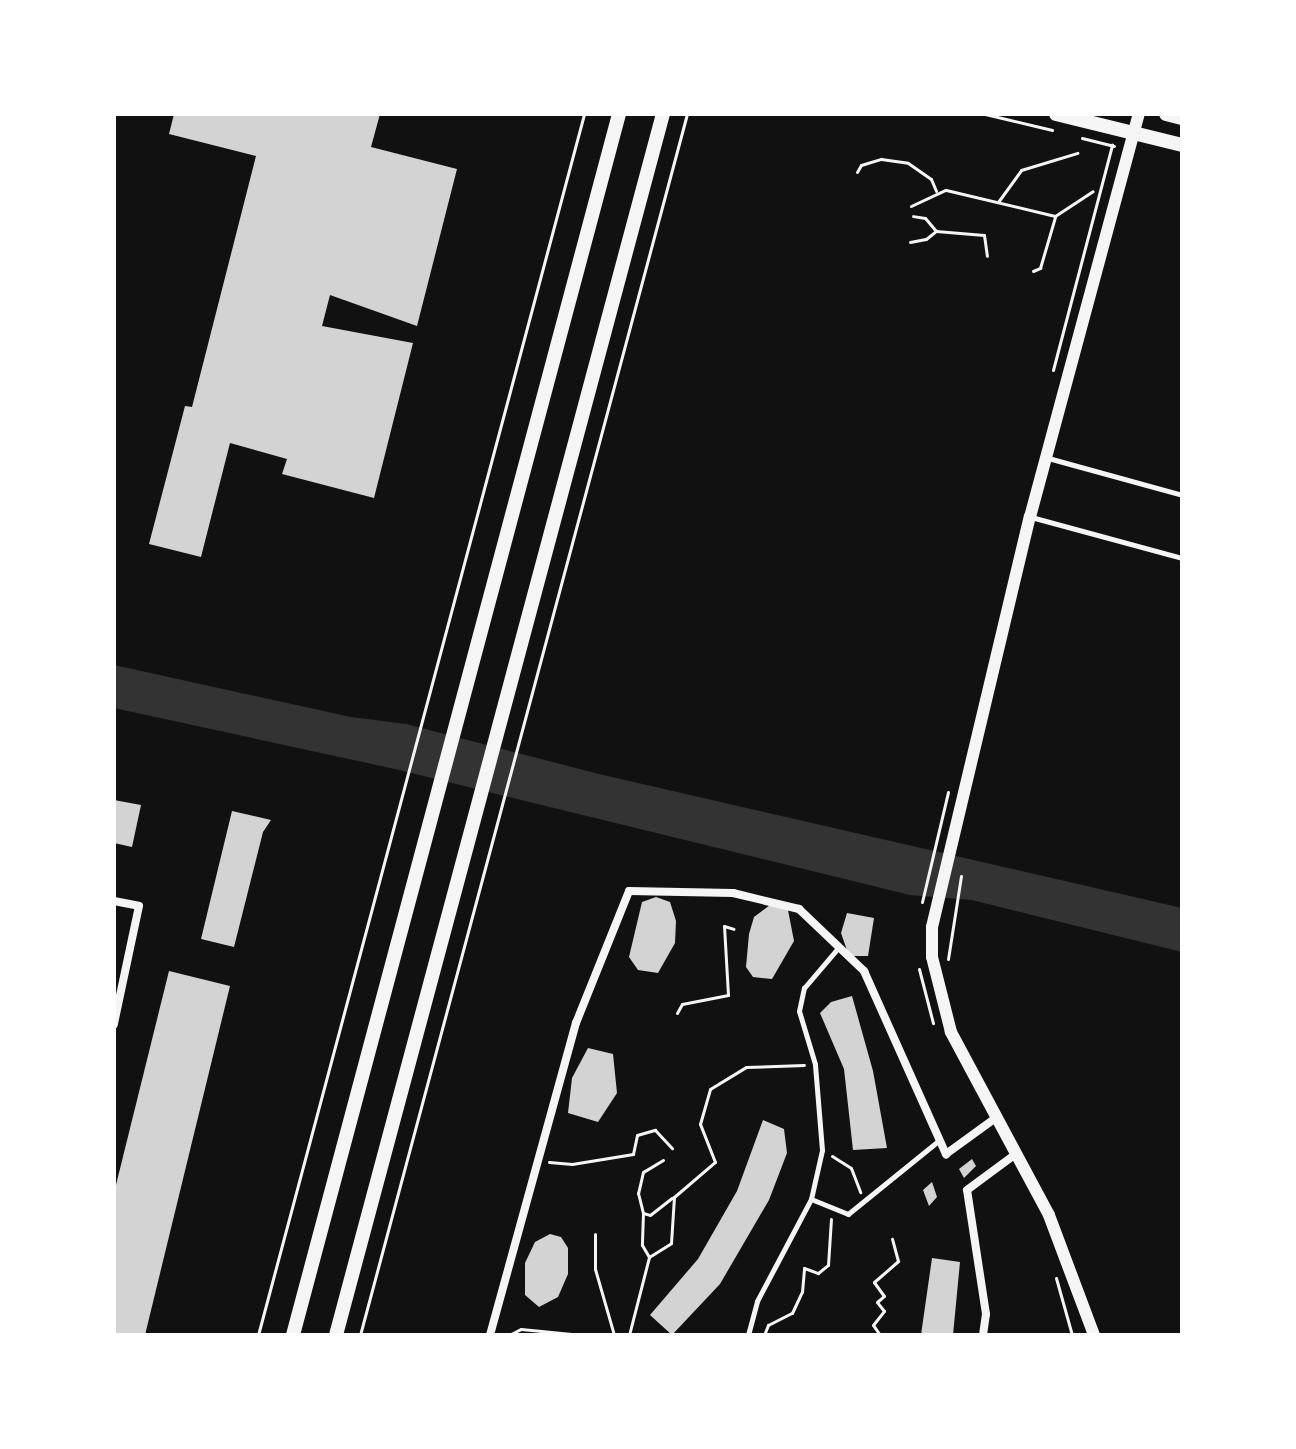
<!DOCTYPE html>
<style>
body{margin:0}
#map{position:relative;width:1296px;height:1449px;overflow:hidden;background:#111;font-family:"Archivo Narrow",sans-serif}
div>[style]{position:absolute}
.water>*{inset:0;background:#333}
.building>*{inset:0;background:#d3d3d3}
.path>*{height:3px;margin:-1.5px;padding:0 1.5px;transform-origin:1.5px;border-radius:1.5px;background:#f5f5f5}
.service>*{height:5px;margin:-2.5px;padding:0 2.5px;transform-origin:2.5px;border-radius:2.5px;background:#f5f5f5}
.minor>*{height:8px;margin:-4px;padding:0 4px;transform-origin:4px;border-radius:4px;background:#f5f5f5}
.tertiary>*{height:12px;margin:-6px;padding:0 6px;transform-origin:6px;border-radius:6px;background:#f5f5f5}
.secondary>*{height:14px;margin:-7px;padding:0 7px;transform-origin:7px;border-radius:7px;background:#f5f5f5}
.primary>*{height:14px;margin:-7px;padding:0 7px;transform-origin:7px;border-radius:7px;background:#f5f5f5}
span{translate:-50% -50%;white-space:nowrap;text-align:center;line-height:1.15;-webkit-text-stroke:8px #fff;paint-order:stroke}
.frame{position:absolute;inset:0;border:116px solid #fff;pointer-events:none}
</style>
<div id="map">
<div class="water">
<div style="clip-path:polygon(114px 665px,351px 717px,406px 724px,599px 774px,1182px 908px,1182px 952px,972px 900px,910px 895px,395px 769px,114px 708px)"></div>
</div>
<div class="building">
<div style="clip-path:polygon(174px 114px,380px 114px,371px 147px,457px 169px,417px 326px,330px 295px,322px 326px,413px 343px,374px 498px,282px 474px,287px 459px,230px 443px,201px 557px,149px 544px,185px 406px,192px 407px,256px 156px,169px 134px)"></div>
<div style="clip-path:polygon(114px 800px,141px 805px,132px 847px,114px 843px)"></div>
<div style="clip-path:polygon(232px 811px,271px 820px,263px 832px,234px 947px,201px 939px)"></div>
<div style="clip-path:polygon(656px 897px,670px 902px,676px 921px,675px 943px,658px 973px,638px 970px,629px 957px,642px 902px)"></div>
<div style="clip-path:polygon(774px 902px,787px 905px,794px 941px,772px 979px,753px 977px,746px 967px,749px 934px,754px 917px)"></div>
<div style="clip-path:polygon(847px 913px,874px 918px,868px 956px,849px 956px,841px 933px)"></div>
<div style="clip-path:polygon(169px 971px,230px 986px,145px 1335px,114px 1335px,114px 1193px)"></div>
<div style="clip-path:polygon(852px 996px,873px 1071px,887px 1148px,853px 1150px,844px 1069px,820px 1013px,831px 1002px)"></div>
<div style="clip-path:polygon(588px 1048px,613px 1054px,617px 1093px,598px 1122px,568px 1113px,572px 1078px)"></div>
<div style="clip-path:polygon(763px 1120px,784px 1129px,787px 1153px,769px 1200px,720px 1284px,672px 1335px,650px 1315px,698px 1259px,737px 1191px)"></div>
<div style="clip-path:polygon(972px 1159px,976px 1166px,964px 1178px,959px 1169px)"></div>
<div style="clip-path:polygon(932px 1182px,937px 1197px,929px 1206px,923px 1190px)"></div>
<div style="clip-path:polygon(550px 1234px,561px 1237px,568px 1248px,568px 1274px,558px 1297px,539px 1307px,525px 1295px,525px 1263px,535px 1242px)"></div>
<div style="clip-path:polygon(932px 1258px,960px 1262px,953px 1335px,921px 1335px)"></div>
</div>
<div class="path">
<div style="left:985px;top:114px;width:69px;rotate:13.4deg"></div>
<div style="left:1082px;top:138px;width:33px;rotate:14deg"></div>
<div style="left:857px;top:172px;width:8px;rotate:-60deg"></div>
<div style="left:861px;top:165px;width:21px;rotate:-17deg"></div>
<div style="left:881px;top:159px;width:27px;rotate:8deg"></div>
<div style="left:908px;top:163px;width:28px;rotate:35deg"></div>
<div style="left:931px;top:179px;width:13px;rotate:67deg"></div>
<div style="left:998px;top:202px;width:39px;rotate:-54deg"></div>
<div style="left:1021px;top:170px;width:59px;rotate:-16.9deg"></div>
<div style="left:911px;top:206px;width:38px;rotate:-25deg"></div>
<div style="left:946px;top:190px;width:112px;rotate:13.4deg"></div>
<div style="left:1055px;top:216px;width:45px;rotate:-33.3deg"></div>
<div style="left:936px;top:231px;width:48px;rotate:4.8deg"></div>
<div style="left:984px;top:235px;width:21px;rotate:82deg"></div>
<div style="left:910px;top:242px;width:16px;rotate:-11deg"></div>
<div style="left:926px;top:239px;width:13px;rotate:-39deg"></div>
<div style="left:936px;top:231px;width:17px;rotate:-130deg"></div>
<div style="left:925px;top:218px;width:12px;rotate:-171deg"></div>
<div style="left:1033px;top:271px;width:8px;rotate:-23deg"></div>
<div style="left:1040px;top:268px;width:53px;rotate:-73.6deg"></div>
<div style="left:1053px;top:370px;width:233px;rotate:-75.3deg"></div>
<div style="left:922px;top:902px;width:113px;rotate:-76.7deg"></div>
<div style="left:948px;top:959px;width:84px;rotate:-81.1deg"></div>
<div style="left:919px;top:969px;width:56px;rotate:75.5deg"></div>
<div style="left:677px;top:1013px;width:10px;rotate:-61deg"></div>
<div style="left:682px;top:1004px;width:47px;rotate:-11.1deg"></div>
<div style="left:728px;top:995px;width:69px;rotate:-93.3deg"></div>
<div style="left:724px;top:926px;width:10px;rotate:17deg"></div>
<div style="left:832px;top:1156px;width:22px;rotate:32deg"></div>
<div style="left:851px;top:1168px;width:26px;rotate:69deg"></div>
<div style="left:663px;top:1160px;width:23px;rotate:149deg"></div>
<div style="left:643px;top:1172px;width:22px;rotate:103deg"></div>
<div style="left:638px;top:1193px;width:21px;rotate:76deg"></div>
<div style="left:643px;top:1213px;width:7px;rotate:16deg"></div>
<div style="left:650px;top:1215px;width:28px;rotate:-38deg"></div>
<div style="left:549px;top:1162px;width:23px;rotate:5deg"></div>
<div style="left:572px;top:1164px;width:62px;rotate:-9.3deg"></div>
<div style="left:633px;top:1154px;width:19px;rotate:-78deg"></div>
<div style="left:637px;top:1135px;width:19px;rotate:-16deg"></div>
<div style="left:655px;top:1130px;width:25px;rotate:47deg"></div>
<div style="left:643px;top:1213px;width:32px;rotate:92deg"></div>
<div style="left:642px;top:1245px;width:14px;rotate:60deg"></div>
<div style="left:595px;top:1234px;width:35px;rotate:90deg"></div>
<div style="left:595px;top:1269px;width:69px;rotate:73.9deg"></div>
<div style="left:1056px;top:1278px;width:59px;rotate:74.3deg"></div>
<div style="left:258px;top:1335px;width:1264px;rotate:-75.05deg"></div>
<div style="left:360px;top:1335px;width:1264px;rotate:-75.01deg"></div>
<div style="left:509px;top:1335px;width:13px;rotate:-27deg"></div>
<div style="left:521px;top:1329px;width:61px;rotate:5.6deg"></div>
<div style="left:629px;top:1335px;width:81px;rotate:-75.6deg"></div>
<div style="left:649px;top:1257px;width:26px;rotate:-32deg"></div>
<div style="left:671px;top:1243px;width:46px;rotate:-86.3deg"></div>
<div style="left:674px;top:1197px;width:54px;rotate:-40.5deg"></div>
<div style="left:715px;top:1162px;width:41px;rotate:-111.5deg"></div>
<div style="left:700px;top:1124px;width:36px;rotate:-74deg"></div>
<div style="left:710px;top:1089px;width:42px;rotate:-31.4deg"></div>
<div style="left:746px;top:1067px;width:58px;rotate:-2deg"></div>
<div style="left:764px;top:1335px;width:11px;rotate:-68deg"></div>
<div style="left:768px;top:1325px;width:27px;rotate:-27deg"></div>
<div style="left:792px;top:1313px;width:23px;rotate:-65deg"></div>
<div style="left:802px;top:1292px;width:24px;rotate:-85deg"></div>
<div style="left:804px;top:1268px;width:15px;rotate:20deg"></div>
<div style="left:818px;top:1273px;width:13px;rotate:-39deg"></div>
<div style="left:828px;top:1265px;width:46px;rotate:-86.3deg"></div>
<div style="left:880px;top:1335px;width:12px;rotate:-125deg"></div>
<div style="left:873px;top:1325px;width:18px;rotate:-52deg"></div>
<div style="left:884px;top:1311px;width:11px;rotate:-128deg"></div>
<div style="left:877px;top:1302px;width:9px;rotate:-41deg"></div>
<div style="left:884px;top:1296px;width:17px;rotate:-126deg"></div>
<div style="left:874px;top:1282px;width:32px;rotate:-41deg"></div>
<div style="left:898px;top:1261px;width:23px;rotate:-105deg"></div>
</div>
<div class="service">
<div style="left:1048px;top:458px;width:139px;rotate:15.4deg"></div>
<div style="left:1031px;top:517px;width:156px;rotate:15.2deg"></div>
<div style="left:811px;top:1199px;width:50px;rotate:-77.3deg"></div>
<div style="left:822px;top:1150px;width:86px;rotate:-94.7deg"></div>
<div style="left:815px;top:1064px;width:55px;rotate:-106.8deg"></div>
<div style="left:799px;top:1011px;width:24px;rotate:-78deg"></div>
<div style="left:804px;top:988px;width:52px;rotate:-49.6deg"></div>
<div style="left:748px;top:1335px;width:35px;rotate:-75deg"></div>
<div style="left:757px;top:1301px;width:115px;rotate:-62.1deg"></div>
<div style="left:811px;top:1199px;width:40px;rotate:22deg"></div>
<div style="left:848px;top:1214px;width:114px;rotate:-39deg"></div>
</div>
<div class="minor">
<div style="left:114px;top:901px;width:25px;rotate:11deg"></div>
<div style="left:139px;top:906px;width:121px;rotate:102deg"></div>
<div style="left:490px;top:1335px;width:324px;rotate:-74.6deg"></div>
<div style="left:576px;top:1023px;width:142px;rotate:-68.1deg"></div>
<div style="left:629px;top:891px;width:104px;rotate:1.1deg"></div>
<div style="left:733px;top:893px;width:68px;rotate:13.6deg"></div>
<div style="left:799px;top:909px;width:90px;rotate:43.6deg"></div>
<div style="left:864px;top:971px;width:201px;rotate:65.9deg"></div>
<div style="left:946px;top:1154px;width:63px;rotate:-36deg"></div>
<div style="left:983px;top:1335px;width:21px;rotate:-82deg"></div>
<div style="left:986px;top:1314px;width:125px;rotate:-98.7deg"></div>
<div style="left:967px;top:1190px;width:62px;rotate:-36.5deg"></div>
</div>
<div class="tertiary">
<div style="left:1094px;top:1335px;width:128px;rotate:-110.6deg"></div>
<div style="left:1049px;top:1215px;width:208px;rotate:-118.2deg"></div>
<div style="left:951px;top:1032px;width:77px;rotate:-104.2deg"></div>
<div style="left:932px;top:957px;width:30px;rotate:-90deg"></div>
<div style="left:932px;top:927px;width:422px;rotate:-76.6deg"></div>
<div style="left:1030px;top:517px;width:417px;rotate:-74.9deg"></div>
</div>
<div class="secondary">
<div style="left:1056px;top:114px;width:130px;rotate:13.8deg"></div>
<div style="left:1166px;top:114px;width:16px;rotate:14deg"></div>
</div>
<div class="primary">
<div style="left:293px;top:1335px;width:1264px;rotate:-75.05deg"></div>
<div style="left:336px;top:1335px;width:1264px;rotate:-75.01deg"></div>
</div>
<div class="frame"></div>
</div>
